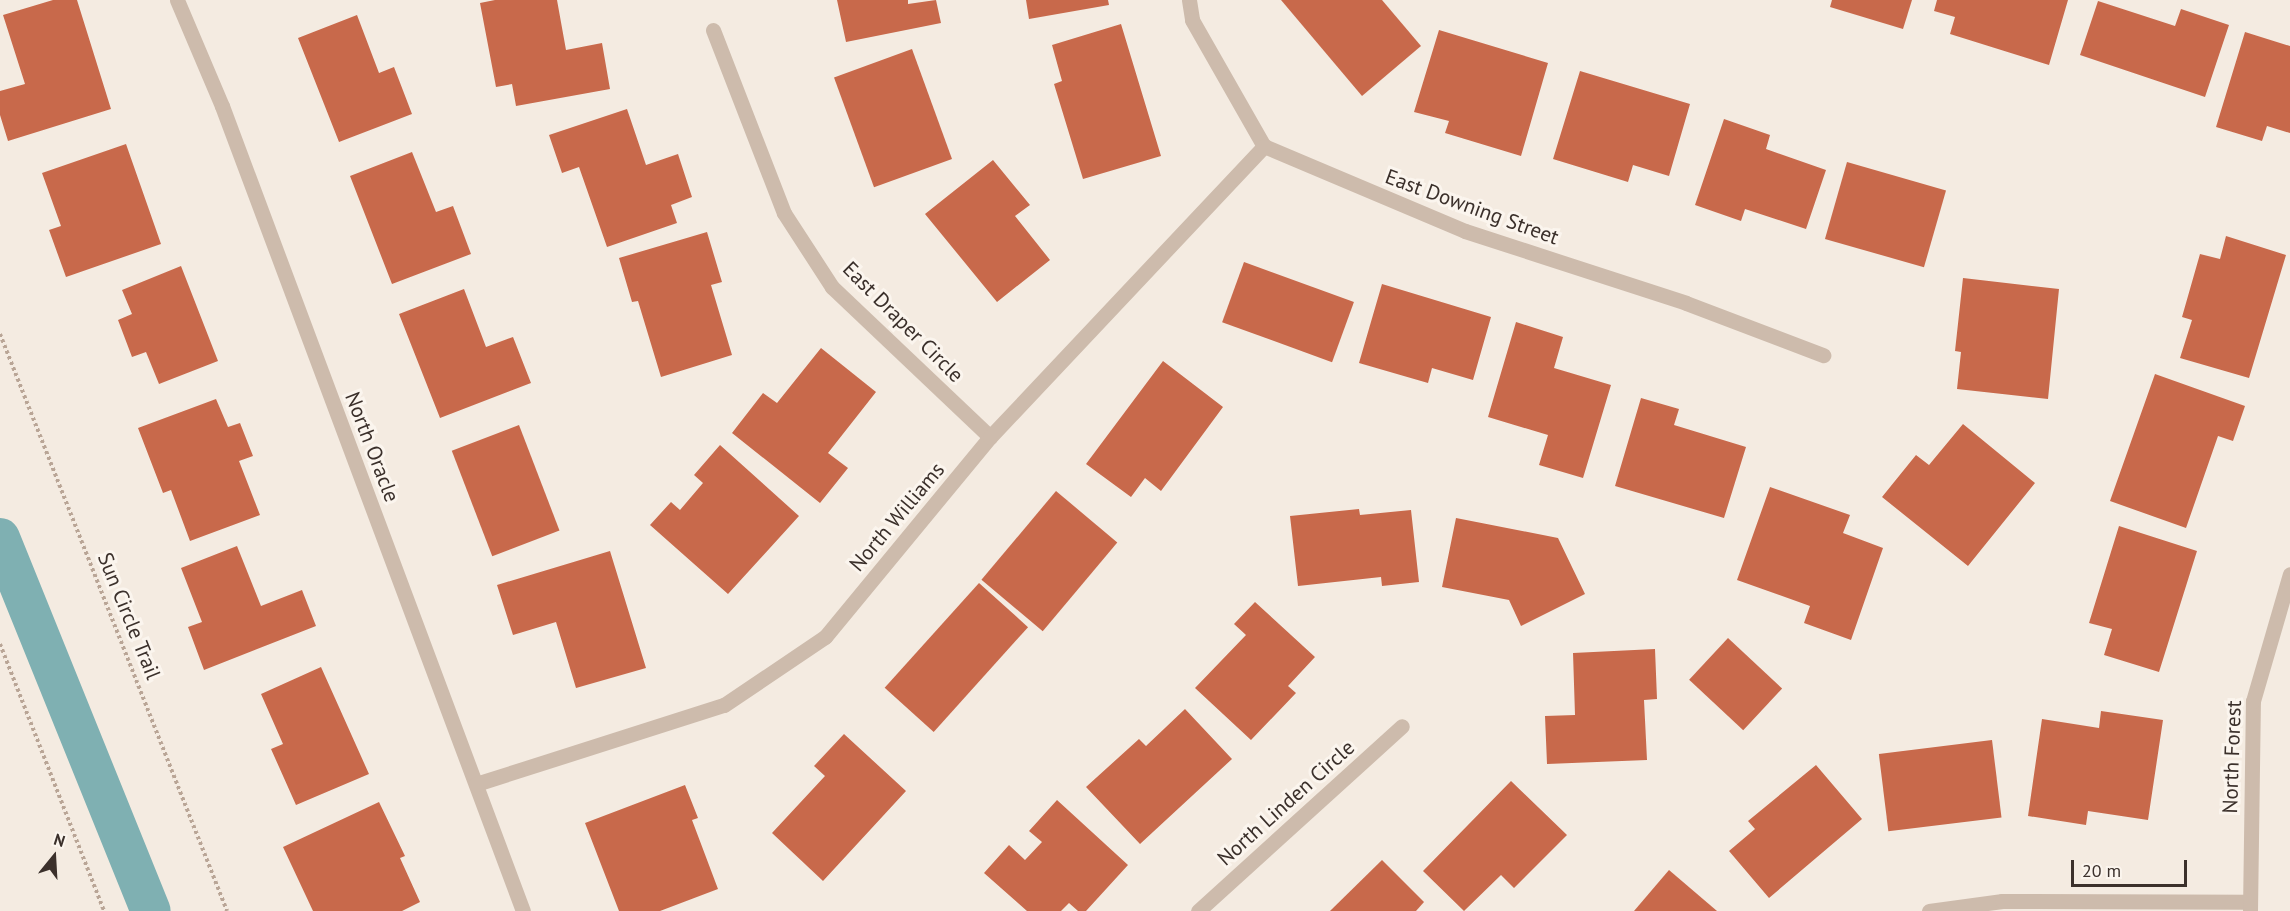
<!DOCTYPE html>
<style>
body{margin:0}
#map{position:relative;width:2290px;height:911px;overflow:hidden;background:#f4ebe1;font-family:"PT Sans",sans-serif}
div>[style]{position:absolute}
.canal>*{height:40px;margin:-20px;padding:0 20px;transform-origin:20px;border-radius:20px;background:#7fb0b2}
.building>*{inset:0;background:#c8694b;transform-origin:0 0}
.path>*{height:4px;margin-top:-2px;transform-origin:0;background:repeating-linear-gradient(90deg,#b9a596 0 3px,transparent 0 6px)}
.minor>*{height:15px;margin:-7.5px;padding:0 7.5px;transform-origin:7.5px;border-radius:7.5px;background:#cdbbac}
span{translate:-50% -50%;white-space:nowrap;text-align:center;line-height:1.15;-webkit-text-stroke:6px #fbf5ee;paint-order:stroke}
.street-label{font-size:21px;color:#3b302b}
.north{position:absolute;left:24px;top:827px;width:60px;height:60px;-webkit-text-stroke:4px #fbf5ee;paint-order:stroke;rotate:18deg;font-size:16px;font-weight:700;line-height:24px;text-align:center;color:#3b302b}
.north::after{content:'';display:block;margin:auto;width:21px;height:27px;background:#3b302b;clip-path:polygon(50% 0,100% 100%,50% 72%,0 100%)}
.scale{position:absolute;left:2071px;top:860px;width:116px;height:27px;box-sizing:border-box;border:3px solid #3b302b;border-top:0;padding-left:8px;font-size:18px;line-height:21px;white-space:nowrap;color:#3b302b;-webkit-text-stroke:4px #fbf5ee;paint-order:stroke}
</style>
<div id="map">
<div class="canal">
<div style="left:0;top:538px;width:402px;rotate:68deg"></div>
</div>
<div class="building">
<div style="clip-path:polygon(53px 0,77px 0,111px 109px,8px 141px,0 115px,0 91px,25px 84px,3px 15px)"></div>
<div style="clip-path:polygon(495px 0,557px 0,566px 50px,602px 43px,610px 89px,516px 106px,512px 84px,496px 87px,480px 3px)"></div>
<div style="clip-path:polygon(837px 0,908px 0,908px 4px,936px 0,941px 23px,846px 42px)"></div>
<div style="clip-path:polygon(1026px 0,1108px 0,1109px 5px,1029px 19px)"></div>
<div style="clip-path:polygon(1281px 0,1382px 0,1421px 46px,1362px 96px)"></div>
<div style="clip-path:polygon(1832px 0,1912px 0,1903px 29px,1830px 7px)"></div>
<div style="clip-path:polygon(1937px 0,2068px 0,2049px 65px,1950px 34px,1955px 17px,1934px 11px)"></div>
<div style="clip-path:polygon(2098px 1px,2175px 26px,2181px 9px,2229px 25px,2205px 97px,2080px 55px)"></div>
<div style="clip-path:polygon(357px 15px,379px 73px,394px 67px,412px 114px,339px 142px,298px 38px)"></div>
<div style="clip-path:polygon(1121px 24px,1161px 156px,1083px 179px,1054px 84px,1062px 81px,1052px 45px)"></div>
<div style="clip-path:polygon(1439px 30px,1548px 63px,1521px 156px,1445px 133px,1449px 121px,1414px 112px)"></div>
<div style="clip-path:polygon(2245px 32px,2290px 46px,2290px 133px,2267px 126px,2262px 141px,2216px 127px)"></div>
<div style="left:912px;top:49px;width:117px;height:83px;rotate:70deg"></div>
<div style="clip-path:polygon(1580px 71px,1690px 104px,1669px 176px,1633px 165px,1628px 182px,1553px 159px)"></div>
<div style="clip-path:polygon(627px 109px,646px 165px,678px 154px,692px 197px,671px 205px,677px 223px,607px 247px,579px 167px,562px 173px,549px 135px)"></div>
<div style="clip-path:polygon(1724px 119px,1770px 135px,1766px 149px,1826px 170px,1806px 229px,1745px 209px,1741px 221px,1695px 205px)"></div>
<div style="clip-path:polygon(126px 144px,161px 244px,66px 277px,49px 230px,61px 226px,42px 173px)"></div>
<div style="clip-path:polygon(412px 152px,436px 212px,453px 206px,471px 254px,392px 284px,350px 176px)"></div>
<div style="clip-path:polygon(993px 160px,1030px 205px,1015px 216px,1050px 260px,997px 302px,925px 214px)"></div>
<div style="left:1847px;top:162px;width:103px;height:80px;rotate:16deg"></div>
<div style="clip-path:polygon(707px 232px,722px 282px,711px 285px,732px 355px,661px 377px,638px 301px,632px 302px,619px 258px)"></div>
<div style="clip-path:polygon(2226px 236px,2286px 255px,2249px 378px,2180px 358px,2192px 320px,2182px 317px,2200px 254px,2220px 259px)"></div>
<div style="left:1244px;top:262px;width:117px;height:64px;rotate:20deg"></div>
<div style="clip-path:polygon(181px 266px,218px 361px,159px 384px,146px 352px,132px 357px,118px 320px,132px 314px,122px 290px)"></div>
<div style="clip-path:polygon(1963px 278px,2059px 289px,2048px 399px,1957px 389px,1961px 352px,1955px 351px)"></div>
<div style="clip-path:polygon(1382px 284px,1491px 317px,1473px 380px,1432px 368px,1428px 383px,1359px 363px)"></div>
<div style="clip-path:polygon(464px 289px,486px 347px,513px 337px,531px 383px,440px 418px,399px 314px)"></div>
<div style="clip-path:polygon(1516px 322px,1563px 337px,1554px 368px,1611px 385px,1583px 478px,1539px 465px,1548px 435px,1488px 417px)"></div>
<div style="clip-path:polygon(821px 348px,876px 392px,828px 453px,848px 468px,820px 503px,732px 433px,763px 393px,777px 403px)"></div>
<div style="clip-path:polygon(1163px 361px,1223px 407px,1161px 491px,1145px 478px,1131px 497px,1086px 464px)"></div>
<div style="clip-path:polygon(2155px 374px,2245px 406px,2233px 441px,2218px 436px,2186px 528px,2110px 501px)"></div>
<div style="clip-path:polygon(1641px 398px,1679px 409px,1674px 425px,1746px 447px,1724px 518px,1615px 486px)"></div>
<div style="clip-path:polygon(216px 399px,228px 427px,240px 423px,253px 456px,239px 461px,260px 515px,190px 541px,171px 490px,163px 493px,138px 428px)"></div>
<div style="clip-path:polygon(1963px 424px,2035px 483px,1968px 566px,1882px 497px,1916px 455px,1929px 465px)"></div>
<div style="left:519px;top:425px;width:113px;height:72px;rotate:69deg"></div>
<div style="clip-path:polygon(720px 445px,799px 516px,728px 594px,650px 525px,671px 502px,680px 510px,703px 483px,694px 475px)"></div>
<div style="clip-path:polygon(1770px 487px,1850px 515px,1843px 533px,1883px 548px,1851px 640px,1804px 623px,1810px 606px,1737px 580px)"></div>
<div style="left:1056px;top:491px;width:80px;height:116px;rotate:40deg"></div>
<div style="clip-path:polygon(1359px 509px,1360px 515px,1411px 510px,1419px 582px,1382px 586px,1381px 577px,1298px 586px,1290px 516px)"></div>
<div style="clip-path:polygon(1456px 518px,1558px 538px,1585px 594px,1521px 626px,1509px 600px,1442px 587px)"></div>
<div style="clip-path:polygon(2119px 526px,2197px 551px,2159px 672px,2104px 655px,2112px 629px,2089px 623px)"></div>
<div style="clip-path:polygon(237px 546px,261px 606px,302px 590px,316px 626px,204px 670px,188px 627px,202px 622px,181px 568px)"></div>
<div style="clip-path:polygon(610px 551px,646px 668px,576px 688px,556px 622px,513px 635px,497px 585px)"></div>
<div style="left:979px;top:583px;width:66px;height:141px;rotate:42deg"></div>
<div style="clip-path:polygon(1255px 602px,1315px 657px,1288px 686px,1296px 693px,1251px 740px,1195px 688px,1246px 635px,1234px 624px)"></div>
<div style="left:1728px;top:638px;width:74px;height:57px;rotate:43deg"></div>
<div style="clip-path:polygon(1655px 649px,1657px 699px,1644px 700px,1647px 760px,1547px 764px,1545px 716px,1575px 715px,1573px 653px)"></div>
<div style="clip-path:polygon(321px 667px,369px 774px,296px 805px,271px 749px,283px 744px,261px 694px)"></div>
<div style="clip-path:polygon(1185px 709px,1232px 759px,1140px 844px,1086px 787px,1139px 739px,1146px 746px)"></div>
<div style="clip-path:polygon(2101px 711px,2163px 720px,2148px 820px,2088px 811px,2086px 825px,2028px 816px,2042px 719px,2099px 728px)"></div>
<div style="clip-path:polygon(844px 734px,906px 791px,823px 881px,772px 833px,825px 776px,814px 766px)"></div>
<div style="left:1992px;top:740px;width:78px;height:114px;rotate:83deg"></div>
<div style="clip-path:polygon(1816px 765px,1862px 819px,1769px 898px,1729px 851px,1755px 829px,1748px 821px)"></div>
<div style="clip-path:polygon(1511px 781px,1567px 835px,1514px 888px,1501px 875px,1464px 911px,1423px 871px)"></div>
<div style="clip-path:polygon(685px 785px,698px 818px,692px 820px,718px 889px,660px 911px,619px 911px,585px 823px)"></div>
<div style="clip-path:polygon(1057px 800px,1128px 865px,1086px 911px,1078px 911px,1069px 903px,1061px 911px,1027px 911px,984px 873px,1009px 845px,1025px 860px,1042px 842px,1029px 831px)"></div>
<div style="clip-path:polygon(379px 802px,405px 856px,400px 858px,420px 902px,402px 911px,313px 911px,283px 847px)"></div>
<div style="clip-path:polygon(1382px 860px,1424px 902px,1416px 911px,1330px 911px)"></div>
<div style="clip-path:polygon(1669px 870px,1717px 911px,1634px 911px)"></div>
</div>
<div class="path">
<div style="left:0;top:334px;width:620px;rotate:68.52deg"></div>
<div style="left:0;top:644px;width:287px;rotate:68.7deg"></div>
</div>
<div class="minor">
<div style="left:177px;top:0;width:115px;rotate:67deg"></div>
<div style="left:222px;top:106px;width:859px;rotate:69.5deg"></div>
<div style="left:1189px;top:0;width:20px;rotate:81deg"></div>
<div style="left:1192px;top:20px;width:145px;rotate:60.3deg"></div>
<div style="left:1264px;top:146px;width:218px;rotate:22.9deg"></div>
<div style="left:1465px;top:231px;width:232px;rotate:18deg"></div>
<div style="left:1686px;top:303px;width:147px;rotate:20.8deg"></div>
<div style="left:713px;top:30px;width:196px;rotate:68.8deg"></div>
<div style="left:784px;top:213px;width:88px;rotate:57deg"></div>
<div style="left:832px;top:287px;width:218px;rotate:43.5deg"></div>
<div style="left:476px;top:784px;width:260px;rotate:-17.7deg"></div>
<div style="left:724px;top:705px;width:122px;rotate:-34deg"></div>
<div style="left:825px;top:637px;width:259px;rotate:-50.5deg"></div>
<div style="left:990px;top:437px;width:400px;rotate:-46.7deg"></div>
<div style="left:1198px;top:911px;width:275px;rotate:-42.2deg"></div>
<div style="left:1929px;top:911px;width:74px;rotate:-7.8deg"></div>
<div style="left:2002px;top:901px;width:248px;rotate:0.2deg"></div>
<div style="left:2250px;top:911px;width:210px;rotate:-89.2deg"></div>
<div style="left:2253px;top:701px;width:132px;rotate:-73.8deg"></div>
</div>
<div class="street-label">
<span style="left:1472px;top:207px;rotate:20deg">East Downing Street</span>
<span style="left:903px;top:322px;rotate:45deg">East Draper Circle</span>
<span style="left:372px;top:447px;rotate:69deg">North Oracle</span>
<span style="left:897px;top:517px;rotate:-50deg">North Williams</span>
<span style="left:129px;top:616px;rotate:68deg">Sun Circle Trail</span>
<span style="left:2232px;top:757px;rotate:-88deg">North Forest</span>
<span style="left:1286px;top:803px;rotate:-42deg">North Linden Circle</span>
</div>
<div class="north">N</div>
<div class="scale">20 m</div>
</div>
